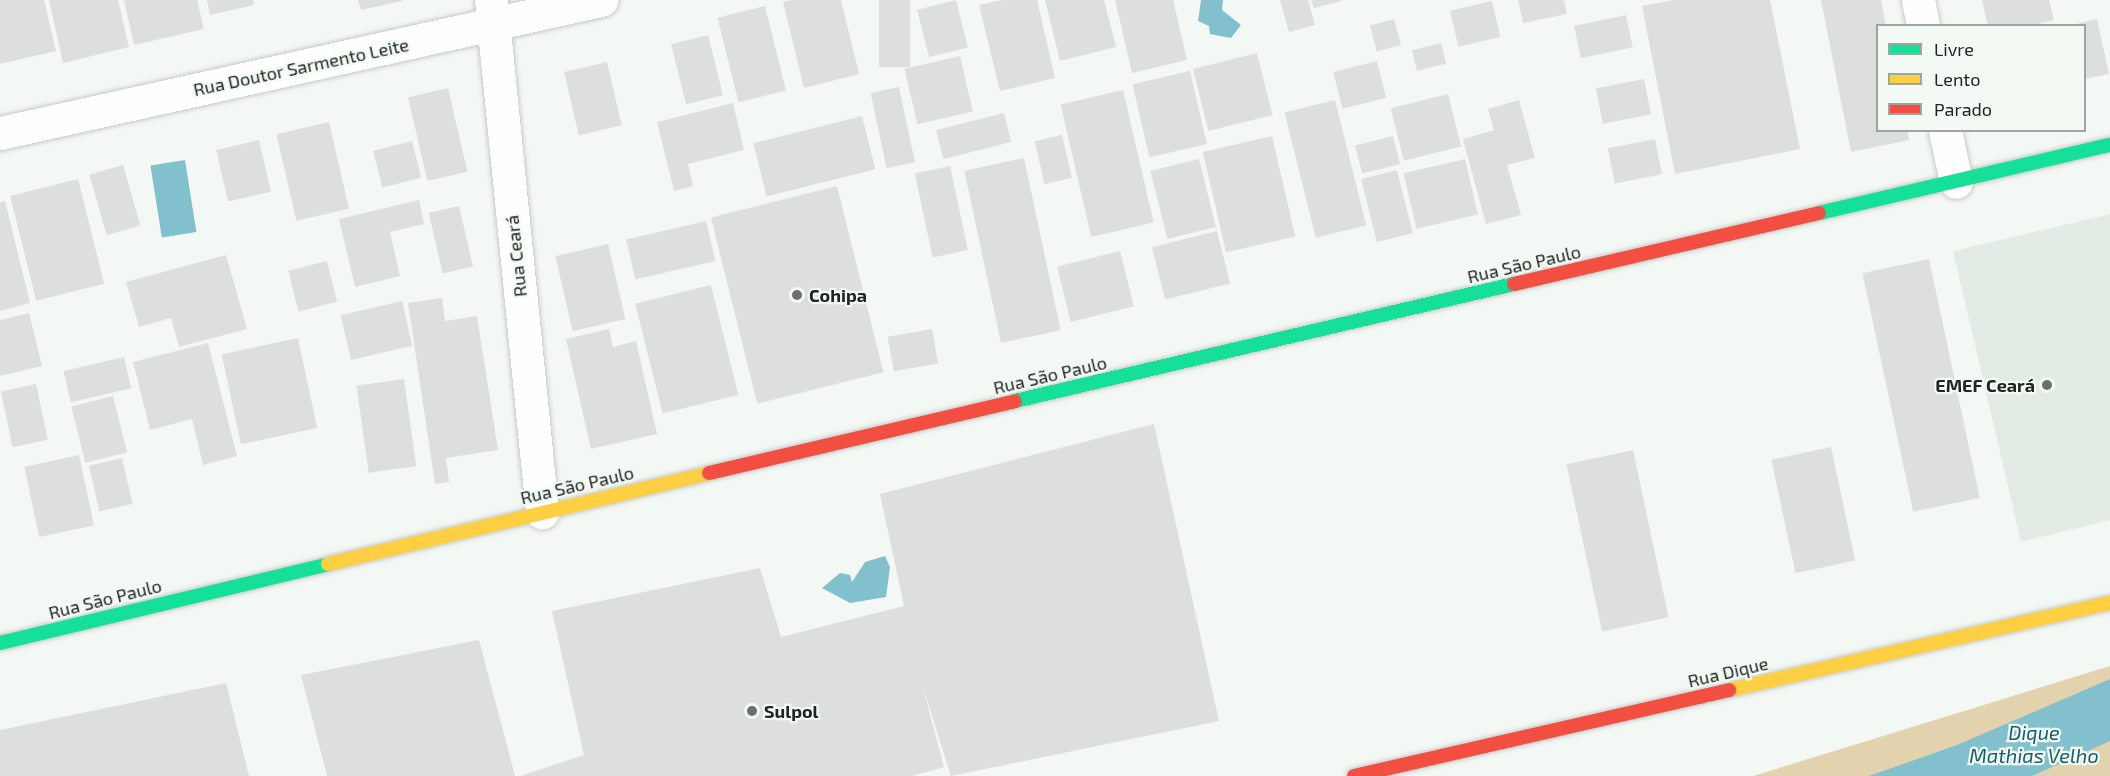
<!DOCTYPE html>
<meta charset="utf-8">
<style>
body{margin:0}
#map{position:relative;width:2110px;height:776px;overflow:hidden;background:#f4f8f4;font-family:"Exo 2",sans-serif}
div>[style]{position:absolute}
.built>*{inset:0;background:#e3ece4}
.forest>*{inset:0;background:#e2d2ae}
.water>*{inset:0;background:#83c0ce;transform-origin:0 0}
.building>*{inset:0;background:#dcdfdd;transform-origin:0 0}
.roads{filter:drop-shadow(0 0 2px #c8cbc8) drop-shadow(0 0 2px #c8cbc8)}
.street>*{height:33px;margin:-16.5px;padding:0 16.5px;transform-origin:16.5px;border-radius:16.5px;background:#fdfefd}
.fast>*{height:14px;margin:-7px;padding:0 7px;transform-origin:7px;border-radius:7px;background:#16e098}
.slow>*{height:14px;margin:-7px;padding:0 7px;transform-origin:7px;border-radius:7px;background:#ffcf43}
.jam>*{height:14px;margin:-7px;padding:0 7px;transform-origin:7px;border-radius:7px;background:#f24e42}
.dots>*{width:16px;height:16px;translate:-50% -50%;box-sizing:border-box;border:3px solid #f2faf3;border-radius:50%}
span{translate:-50% -50%;white-space:nowrap;text-align:center;line-height:1.15;-webkit-text-stroke:4.5px #f2faf3;paint-order:stroke}
.street-label{font-size:18px;color:#222523}
.poi-label{font-size:18px;color:#222523;font-weight:700}
.left{translate:0 -50%;text-align:left}
.right{translate:-100% -50%;text-align:right}
.water-label{font-size:20px;color:#155c6c;font-style:italic}
.legend{position:absolute;left:1876px;top:24px;width:210px;height:108px;box-sizing:border-box;background:#f2faf3;border:2px solid #9fa5a0;margin:0;padding:8px 10px;list-style:none;font-size:18px;color:#222523}
.legend li{display:flex;align-items:center;gap:12px;height:30px}
.legend b{width:30px;border:2px solid #9fa5a0}
</style>
<div id="map">
<div class="built">
<div style="clip-path:polygon(2110px 214px,2110px 520px,2021px 542px,1953px 251px)"></div>
</div>
<div class="forest">
<div style="clip-path:polygon(2110px 666px,2110px 776px,1753px 776px)"></div>
</div>
<div class="water">
<div style="clip-path:polygon(1201px 0,1223px 0,1222px 10px,1241px 25px,1231px 38px,1210px 34px,1209px 26px,1198px 21px)"></div>
<div style="left:185px;top:160px;width:73px;height:35px;rotate:81deg"></div>
<div style="clip-path:polygon(885px 556px,890px 567px,886px 597px,850px 603px,822px 588px,840px 573px,850px 575px,852px 582px,865px 562px)"></div>
<div style="clip-path:polygon(2110px 679px,2110px 741px,2032px 776px,1869px 776px,1957px 745px)"></div>
</div>
<div class="building">
<div style="clip-path:polygon(0 0,44px 0,56px 51px,0 64px)"></div>
<div style="clip-path:polygon(49px 0,118px 0,129px 47px,63px 63px)"></div>
<div style="clip-path:polygon(124px 0,197px 0,204px 29px,134px 45px)"></div>
<div style="clip-path:polygon(207px 0,253px 0,254px 5px,210px 15px)"></div>
<div style="clip-path:polygon(358px 0,402px 0,402px 1px,361px 10px)"></div>
<div style="clip-path:polygon(791px 0,841px 0,859px 74px,804px 88px,783px 2px)"></div>
<div style="left:879px;top:0;width:31px;height:67px"></div>
<div style="left:956px;top:0;width:49px;height:40px;rotate:76deg"></div>
<div style="clip-path:polygon(1002px 0,1037px 0,1055px 78px,1000px 91px,979px 5px)"></div>
<div style="clip-path:polygon(1045px 0,1104px 0,1116px 47px,1060px 61px)"></div>
<div style="clip-path:polygon(1115px 0,1173px 0,1187px 60px,1132px 73px)"></div>
<div style="clip-path:polygon(1280px 0,1308px 0,1315px 25px,1289px 32px)"></div>
<div style="clip-path:polygon(1311px 0,1341px 0,1342px 1px,1314px 8px)"></div>
<div style="clip-path:polygon(1518px 0,1564px 0,1567px 14px,1523px 23px)"></div>
<div style="clip-path:polygon(1673px 0,1770px 0,1800px 149px,1675px 174px,1642px 6px)"></div>
<div style="clip-path:polygon(1821px 0,1881px 0,1886px 26px,1878px 26px,1878px 130px,1907px 130px,1909px 140px,1851px 152px)"></div>
<div style="clip-path:polygon(1982px 0,2049px 0,2054px 20px,2030px 26px,1988px 26px)"></div>
<div style="left:1492px;top:1px;width:37px;height:43px;rotate:77deg"></div>
<div style="left:765px;top:6px;width:87px;height:49px;rotate:76deg"></div>
<div style="left:1626px;top:15px;width:33px;height:53px;rotate:78deg"></div>
<div style="left:1394px;top:19px;width:27px;height:25px;rotate:75deg"></div>
<div style="clip-path:polygon(2097px 19px,2109px 74px,2084px 79px,2084px 26px,2072px 25px)"></div>
<div style="left:708px;top:35px;width:62px;height:38px;rotate:76deg"></div>
<div style="left:1441px;top:43px;width:21px;height:30px;rotate:76deg"></div>
<div style="left:1257px;top:53px;width:64px;height:66px;rotate:76deg"></div>
<div style="left:960px;top:56px;width:57px;height:57px;rotate:77deg"></div>
<div style="left:1377px;top:61px;width:38px;height:45px;rotate:76deg"></div>
<div style="left:607px;top:62px;width:65px;height:44px;rotate:77deg"></div>
<div style="left:1190px;top:71px;width:75px;height:59px;rotate:77deg"></div>
<div style="left:1644px;top:79px;width:36px;height:49px;rotate:79deg"></div>
<div style="left:899px;top:87px;width:77px;height:29px;rotate:78deg"></div>
<div style="left:448px;top:88px;width:86px;height:41px;rotate:77deg"></div>
<div style="left:1123px;top:90px;width:136px;height:64px;rotate:77deg"></div>
<div style="left:1448px;top:94px;width:54px;height:59px;rotate:76deg"></div>
<div style="left:1335px;top:100px;width:129px;height:52px;rotate:76deg"></div>
<div style="clip-path:polygon(1519px 100px,1535px 158px,1507px 165px,1521px 215px,1486px 224px,1463px 139px,1494px 130px,1488px 109px)"></div>
<div style="clip-path:polygon(733px 103px,744px 150px,688px 164px,693px 186px,674px 191px,657px 122px)"></div>
<div style="left:1004px;top:113px;width:30px;height:70px;rotate:76deg"></div>
<div style="left:862px;top:116px;width:55px;height:112px;rotate:76deg"></div>
<div style="left:329px;top:122px;width:89px;height:54px;rotate:77deg"></div>
<div style="left:1062px;top:135px;width:44px;height:28px;rotate:77deg"></div>
<div style="left:1272px;top:136px;width:103px;height:71px;rotate:77deg"></div>
<div style="left:1393px;top:136px;width:29px;height:39px;rotate:76deg"></div>
<div style="left:1655px;top:139px;width:36px;height:48px;rotate:79deg"></div>
<div style="left:259px;top:140px;width:53px;height:44px;rotate:77deg"></div>
<div style="left:412px;top:141px;width:38px;height:40px;rotate:76deg"></div>
<div style="left:1024px;top:158px;width:176px;height:61px;rotate:78deg"></div>
<div style="left:1199px;top:159px;width:70px;height:50px;rotate:76deg"></div>
<div style="left:1465px;top:159px;width:57px;height:63px;rotate:77deg"></div>
<div style="left:123px;top:165px;width:63px;height:35px;rotate:74deg"></div>
<div style="left:950px;top:166px;width:86px;height:36px;rotate:78deg"></div>
<div style="left:1397px;top:170px;width:65px;height:37px;rotate:76deg"></div>
<div style="left:78px;top:179px;width:108px;height:70px;rotate:76deg"></div>
<div style="left:837px;top:186px;width:192px;height:130px;rotate:76deg"></div>
<div style="clip-path:polygon(419px 200px,424px 224px,390px 232px,400px 276px,355px 287px,339px 219px)"></div>
<div style="clip-path:polygon(5px 201px,30px 303px,0 311px,0 202px)"></div>
<div style="left:459px;top:206px;width:62px;height:31px;rotate:77deg"></div>
<div style="left:706px;top:221px;width:41px;height:82px;rotate:77deg"></div>
<div style="left:1217px;top:231px;width:54px;height:67px;rotate:76deg"></div>
<div style="left:608px;top:244px;width:77px;height:54px;rotate:77deg"></div>
<div style="left:1120px;top:251px;width:57px;height:65px;rotate:76deg"></div>
<div style="clip-path:polygon(226px 255px,247px 329px,179px 347px,171px 318px,139px 327px,126px 282px)"></div>
<div style="left:1929px;top:259px;width:244px;height:68px;rotate:78deg"></div>
<div style="left:327px;top:261px;width:42px;height:40px;rotate:76deg"></div>
<div style="left:711px;top:285px;width:113px;height:78px;rotate:76deg"></div>
<div style="clip-path:polygon(442px 298px,445px 321px,477px 316px,498px 450px,446px 458px,449px 482px,435px 484px,408px 303px)"></div>
<div style="left:402px;top:301px;width:46px;height:63px;rotate:77deg"></div>
<div style="clip-path:polygon(29px 313px,42px 366px,0 376px,0 320px)"></div>
<div style="clip-path:polygon(609px 329px,613px 347px,636px 341px,657px 434px,591px 449px,566px 339px)"></div>
<div style="left:932px;top:329px;width:35px;height:45px;rotate:80deg"></div>
<div style="left:298px;top:338px;width:92px;height:78px;rotate:78deg"></div>
<div style="clip-path:polygon(208px 343px,237px 456px,203px 465px,192px 419px,150px 430px,133px 362px)"></div>
<div style="left:124px;top:357px;width:32px;height:62px;rotate:77deg"></div>
<div style="left:404px;top:379px;width:88px;height:48px;rotate:82deg"></div>
<div style="left:36px;top:384px;width:57px;height:36px;rotate:78deg"></div>
<div style="left:113px;top:396px;width:58px;height:43px;rotate:76deg"></div>
<div style="clip-path:polygon(1154px 424px,1219px 721px,951px 776px,922px 684px,944px 767px,912px 776px,520px 776px,584px 755px,552px 611px,760px 568px,781px 637px,904px 606px,880px 494px)"></div>
<div style="left:1831px;top:447px;width:116px;height:61px;rotate:78deg"></div>
<div style="left:1633px;top:450px;width:171px;height:68px;rotate:78deg"></div>
<div style="left:79px;top:455px;width:72px;height:56px;rotate:78deg"></div>
<div style="left:122px;top:458px;width:47px;height:34px;rotate:77deg"></div>
<div style="clip-path:polygon(479px 640px,515px 776px,327px 776px,301px 675px)"></div>
<div style="clip-path:polygon(226px 683px,249px 776px,0 776px,0 730px)"></div>
</div>
<div class="roads">
<div class="street">
<div style="left:491px;top:0;width:515px;rotate:84.31deg"></div>
<div style="left:1918px;top:0;width:26px;rotate:79deg"></div>
<div style="left:1945px;top:130px;width:53px;rotate:78.1deg"></div>
<div style="left:0;top:133px;width:616px;rotate:-12.48deg"></div>
</div>
<div class="fast">
<div style="left:1819px;top:213px;width:299px;rotate:-13.2deg"></div>
<div style="left:1015px;top:401px;width:513px;rotate:-13.2deg"></div>
<div style="left:0;top:643px;width:337px;rotate:-13.5deg"></div>
</div>
<div class="slow">
<div style="left:328px;top:564px;width:392px;rotate:-13.4deg"></div>
<div style="left:1729px;top:690px;width:391px;rotate:-12.9deg"></div>
</div>
<div class="jam">
<div style="left:1514px;top:284px;width:313px;rotate:-13.1deg"></div>
<div style="left:709px;top:473px;width:314px;rotate:-13.2deg"></div>
<div style="left:1354px;top:776px;width:385px;rotate:-12.9deg"></div>
</div>
</div>
<div class="dots">
<div style="left:797px;top:295px;background:#6c6f6c"></div>
<div style="left:2047px;top:385px;background:#6c6f6c"></div>
<div style="left:752px;top:711px;background:#6c6f6c"></div>
</div>
<div class="street-label">
<span style="left:301px;top:67px;rotate:-12deg">Rua Doutor Sarmento Leite</span>
<span style="left:516px;top:256px;rotate:-96deg">Rua Ceará</span>
<span style="left:1524px;top:264px;rotate:-13deg">Rua São Paulo</span>
<span style="left:1050px;top:375px;rotate:-13deg">Rua São Paulo</span>
<span style="left:577px;top:485px;rotate:-13deg">Rua São Paulo</span>
<span style="left:105px;top:599px;rotate:-14deg">Rua São Paulo</span>
<span style="left:1728px;top:672px;rotate:-13deg">Rua Dique</span>
</div>
<div class="poi-label">
<span class="left" style="left:809px;top:295px">Cohipa</span>
<span class="right" style="left:2035px;top:385px">EMEF Ceará</span>
<span class="left" style="left:764px;top:711px">Sulpol</span>
</div>
<div class="water-label">
<span style="left:2034px;top:744px">Dique<br>Mathias Velho</span>
</div>
<ul class="legend">
<li><b style="height:8px;background:#16e098"></b>Livre</li>
<li><b style="height:8px;background:#ffcf43"></b>Lento</li>
<li><b style="height:8px;background:#f24e42"></b>Parado</li>
</ul>
</div>
